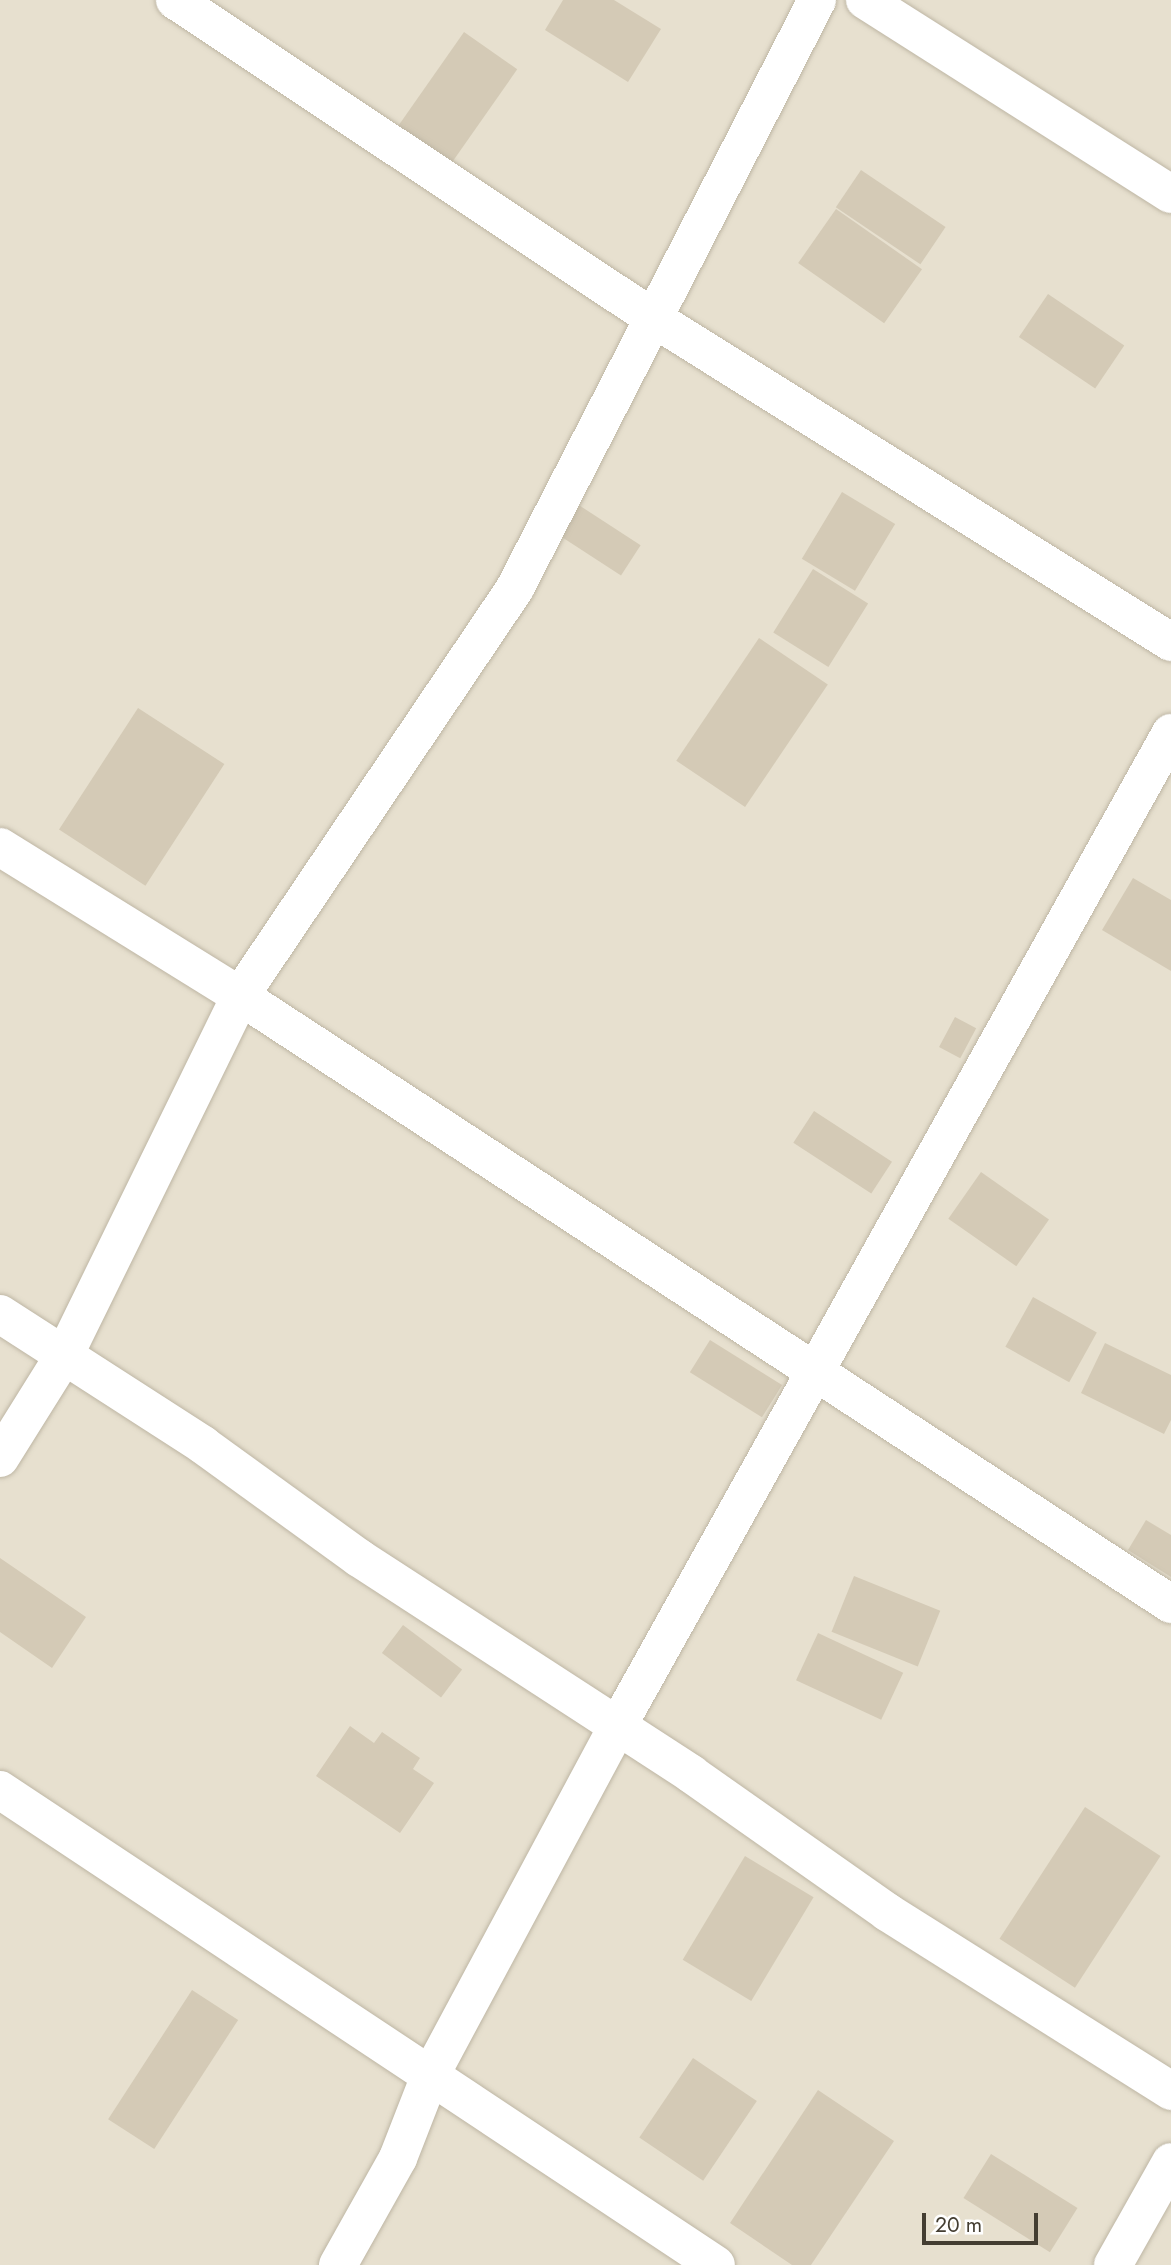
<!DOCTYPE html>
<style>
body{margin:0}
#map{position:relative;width:1171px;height:2265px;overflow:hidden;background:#f3eee1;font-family:Jost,sans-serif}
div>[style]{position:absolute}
.residential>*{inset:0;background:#e7e0cf;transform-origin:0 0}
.building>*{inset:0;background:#d4cab6;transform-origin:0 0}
.roads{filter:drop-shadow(0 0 2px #beb6a4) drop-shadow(0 0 2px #beb6a4)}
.minor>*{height:38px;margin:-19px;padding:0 19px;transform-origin:19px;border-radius:19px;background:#fff}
span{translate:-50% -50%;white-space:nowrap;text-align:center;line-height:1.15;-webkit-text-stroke:7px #fff;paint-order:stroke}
.scale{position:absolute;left:922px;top:2213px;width:116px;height:32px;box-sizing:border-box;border:4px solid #443e32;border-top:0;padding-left:9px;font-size:21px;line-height:24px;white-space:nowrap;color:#443e32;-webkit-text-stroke:5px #fff;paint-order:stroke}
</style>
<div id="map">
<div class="residential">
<div style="left:0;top:0;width:1171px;height:2265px"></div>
</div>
<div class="building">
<div style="clip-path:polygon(563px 0,614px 0,661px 29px,628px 82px,545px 30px)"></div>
<div style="left:464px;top:32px;width:65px;height:116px;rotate:35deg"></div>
<div style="left:861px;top:170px;width:102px;height:45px;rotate:34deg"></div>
<div style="left:836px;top:209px;width:105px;height:66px;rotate:35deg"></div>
<div style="left:1048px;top:294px;width:92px;height:52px;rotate:34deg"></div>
<div style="left:842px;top:492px;width:62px;height:78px;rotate:31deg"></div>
<div style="left:571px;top:500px;width:83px;height:36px;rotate:33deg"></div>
<div style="left:813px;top:569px;width:65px;height:75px;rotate:32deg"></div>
<div style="left:759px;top:638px;width:83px;height:148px;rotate:34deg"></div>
<div style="left:138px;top:708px;width:103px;height:145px;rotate:33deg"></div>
<div style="clip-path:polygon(1133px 878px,1171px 900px,1171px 971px,1102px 930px)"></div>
<div style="left:955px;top:1017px;width:24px;height:34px;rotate:28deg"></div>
<div style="left:814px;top:1111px;width:93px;height:38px;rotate:33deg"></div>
<div style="left:981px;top:1172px;width:83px;height:57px;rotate:35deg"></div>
<div style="left:1033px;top:1297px;width:73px;height:57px;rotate:29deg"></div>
<div style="left:710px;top:1340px;width:85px;height:38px;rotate:32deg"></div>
<div style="clip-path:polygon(1105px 1343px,1171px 1375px,1171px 1420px,1164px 1434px,1081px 1393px)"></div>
<div style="clip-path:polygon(1146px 1520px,1171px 1535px,1171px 1577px,1128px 1550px)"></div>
<div style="clip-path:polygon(0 1558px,86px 1617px,52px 1668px,0 1632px)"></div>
<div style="left:854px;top:1576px;width:93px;height:60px;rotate:22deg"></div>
<div style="left:403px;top:1625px;width:74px;height:35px;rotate:37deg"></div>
<div style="left:818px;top:1633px;width:94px;height:52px;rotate:25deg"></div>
<div style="clip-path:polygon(350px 1726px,374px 1743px,382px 1732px,420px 1758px,413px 1769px,434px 1783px,400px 1833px,316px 1776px)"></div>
<div style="left:1085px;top:1807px;width:90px;height:157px;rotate:33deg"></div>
<div style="left:745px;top:1856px;width:80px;height:121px;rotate:31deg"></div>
<div style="left:192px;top:1990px;width:55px;height:154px;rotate:33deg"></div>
<div style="left:693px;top:2058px;width:77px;height:96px;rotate:34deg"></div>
<div style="clip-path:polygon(818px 2090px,894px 2141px,811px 2265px,792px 2265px,730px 2223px)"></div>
<div style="left:991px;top:2154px;width:102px;height:52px;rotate:32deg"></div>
</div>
<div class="roads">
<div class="minor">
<div style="left:175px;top:0;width:574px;rotate:33.63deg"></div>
<div style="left:653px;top:318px;width:611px;rotate:32.03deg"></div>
<div style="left:865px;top:0;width:362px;rotate:32.4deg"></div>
<div style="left:0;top:847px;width:282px;rotate:31.8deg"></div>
<div style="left:240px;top:996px;width:1112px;rotate:33.15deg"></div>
<div style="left:0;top:1314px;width:242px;rotate:32.8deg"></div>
<div style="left:203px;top:1445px;width:193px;rotate:35.9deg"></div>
<div style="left:359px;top:1558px;width:396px;rotate:33deg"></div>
<div style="left:691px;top:1774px;width:240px;rotate:35.1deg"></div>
<div style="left:887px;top:1912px;width:336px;rotate:32.2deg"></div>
<div style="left:0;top:1458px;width:123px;rotate:-58deg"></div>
<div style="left:65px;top:1354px;width:398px;rotate:-63.9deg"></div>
<div style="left:240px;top:996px;width:492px;rotate:-56deg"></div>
<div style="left:515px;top:588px;width:661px;rotate:-62.81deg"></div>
<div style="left:0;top:1790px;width:859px;rotate:33.56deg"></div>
<div style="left:338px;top:2265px;width:123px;rotate:-60.7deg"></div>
<div style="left:398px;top:2158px;width:88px;rotate:-68.7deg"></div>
<div style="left:430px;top:2076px;width:396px;rotate:-61.8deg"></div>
<div style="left:617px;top:1727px;width:1138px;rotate:-60.87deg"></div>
<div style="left:1113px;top:2265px;width:118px;rotate:-60.6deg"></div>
</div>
</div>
<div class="scale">20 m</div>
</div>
